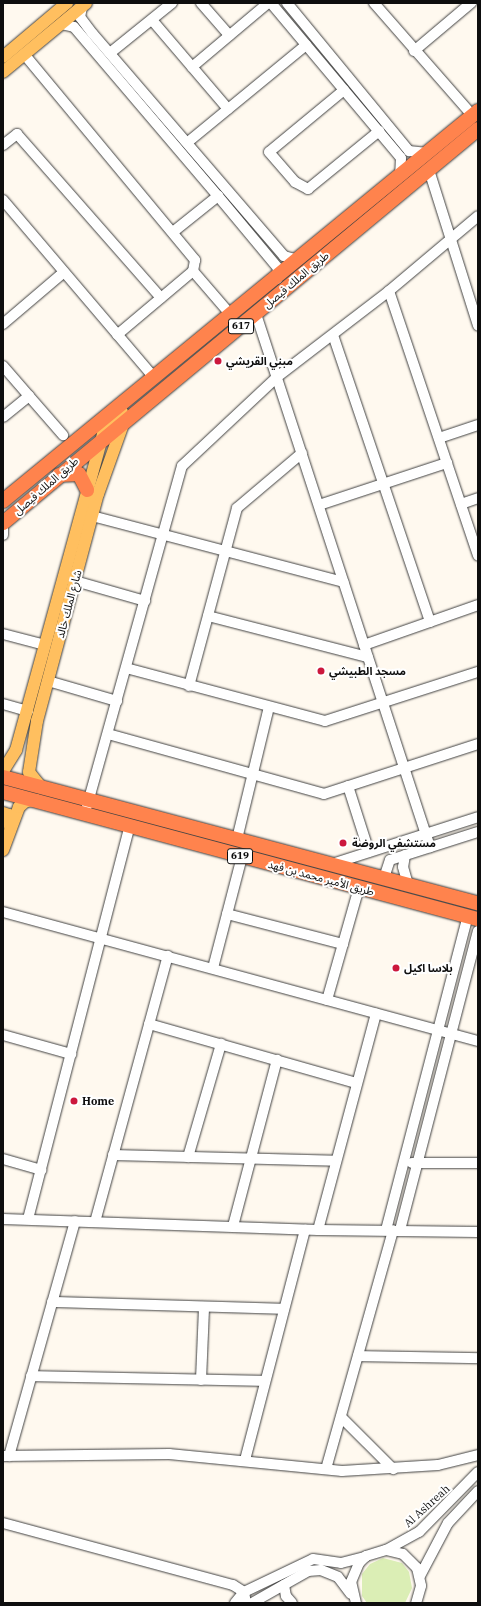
<!DOCTYPE html>
<meta charset="utf-8">
<style>
body{margin:0}
#map{position:relative;width:481px;height:1606px;overflow:hidden;background:#fff9ef;font-family:"IBM Plex Serif","Noto Sans Arabic",serif}
div>[style]{position:absolute}
.green>*{inset:0;background:#dbeeb5}
.roads{filter:drop-shadow(0 0 1px #414141) drop-shadow(0 0 1px #414141)}
.minor>*{height:10px;margin:-5px;padding:0 5px;transform-origin:5px;border-radius:5px;background:#fff}
.major>*{height:12px;margin:-6px;padding:0 6px;transform-origin:6px;border-radius:6px;background:#ffbf5f}
.highway>*{height:14px;margin:-7px;padding:0 7px;transform-origin:7px;border-radius:7px;background:#ff834d}
.dots>*{width:11px;height:11px;translate:-50% -50%;box-sizing:border-box;border:2px solid #fff;border-radius:50%}
span{translate:-50% -50%;white-space:nowrap;text-align:center;line-height:1.15;-webkit-text-stroke:4px #fff;paint-order:stroke}
.shield-label span{padding:1px 3px;background:#fff;border:1px solid;border-radius:3px;-webkit-text-stroke-width:0}
.shield-label{font-size:10px;color:#0e0e0e;font-weight:700}
.street-label{font-size:11px;color:#0e0e0e}
.poi-label{font-size:11px;color:#0e0e0e;font-weight:700}
.left{translate:0 -50%;text-align:left}
.frame{position:absolute;inset:0;border:4px solid #0e0e0e;pointer-events:none}
</style>
<div id="map">
<div class="green">
<div style="clip-path:polygon(383px 1558px,402px 1563px,409px 1572px,412px 1588px,405px 1603px,367px 1603px,362px 1596px,362px 1574px,370px 1564px)"></div>
</div>
<div class="roads">
<div class="minor">
<div style="left:201px;top:3px;width:43px;rotate:48.8deg"></div>
<div style="left:271px;top:3px;width:202px;rotate:50deg"></div>
<div style="left:401px;top:158px;width:17px;rotate:93deg"></div>
<div style="left:287px;top:3px;width:192px;rotate:50.5deg"></div>
<div style="left:409px;top:151px;width:18px;rotate:6deg"></div>
<div style="left:374px;top:3px;width:149px;rotate:48.8deg"></div>
<div style="left:82px;top:7px;width:10px;rotate:101deg"></div>
<div style="left:80px;top:17px;width:21px;rotate:53deg"></div>
<div style="left:93px;top:34px;width:293px;rotate:49.3deg"></div>
<div style="left:284px;top:256px;width:15px;rotate:16deg"></div>
<div style="left:152px;top:20px;width:117px;rotate:49.5deg"></div>
<div style="left:61px;top:24px;width:13px;rotate:13deg"></div>
<div style="left:74px;top:27px;width:222px;rotate:49.6deg"></div>
<div style="left:218px;top:196px;width:94px;rotate:50.2deg"></div>
<div style="left:278px;top:268px;width:11px;rotate:95deg"></div>
<div style="left:414px;top:51px;width:75px;rotate:-40.1deg"></div>
<div style="left:110px;top:53px;width:80px;rotate:-38.9deg"></div>
<div style="left:24px;top:54px;width:268px;rotate:50.3deg"></div>
<div style="left:195px;top:260px;width:11px;rotate:100deg"></div>
<div style="left:193px;top:271px;width:99px;rotate:139.9deg"></div>
<div style="left:192px;top:67px;width:99px;rotate:-40.1deg"></div>
<div style="left:344px;top:90px;width:97px;rotate:140.4deg"></div>
<div style="left:269px;top:152px;width:40px;rotate:49deg"></div>
<div style="left:295px;top:182px;width:15px;rotate:28deg"></div>
<div style="left:308px;top:189px;width:92px;rotate:-39.2deg"></div>
<div style="left:188px;top:142px;width:153px;rotate:-39.4deg"></div>
<div style="left:3px;top:145px;width:18px;rotate:-38deg"></div>
<div style="left:17px;top:134px;width:218px;rotate:48.7deg"></div>
<div style="left:429px;top:170px;width:163px;rotate:72.5deg"></div>
<div style="left:3px;top:200px;width:231px;rotate:49.6deg"></div>
<div style="left:173px;top:232px;width:58px;rotate:-38.7deg"></div>
<div style="left:193px;top:271px;width:58px;rotate:49.2deg"></div>
<div style="left:389px;top:291px;width:279px;rotate:71.4deg"></div>
<div style="left:256px;top:314px;width:561px;rotate:71.92deg"></div>
<div style="left:3px;top:324px;width:80px;rotate:-40.4deg"></div>
<div style="left:333px;top:335px;width:303px;rotate:71.3deg"></div>
<div style="left:3px;top:366px;width:40px;rotate:49deg"></div>
<div style="left:29px;top:396px;width:33px;rotate:141deg"></div>
<div style="left:29px;top:396px;width:52px;rotate:48.9deg"></div>
<div style="left:439px;top:438px;width:41px;rotate:-18.4deg"></div>
<div style="left:461px;top:504px;width:18px;rotate:-19deg"></div>
<div style="left:319px;top:505px;width:135px;rotate:-18.2deg"></div>
<div style="left:92px;top:516px;width:260px;rotate:14.7deg"></div>
<div style="left:3px;top:529px;width:6px;rotate:90deg"></div>
<div style="left:75px;top:581px;width:73px;rotate:15.9deg"></div>
<div style="left:208px;top:616px;width:165px;rotate:14.4deg"></div>
<div style="left:3px;top:634px;width:43px;rotate:14.7deg"></div>
<div style="left:364px;top:645px;width:121px;rotate:-19.3deg"></div>
<div style="left:126px;top:668px;width:206px;rotate:14.9deg"></div>
<div style="left:325px;top:721px;width:161px;rotate:-17.8deg"></div>
<div style="left:48px;top:681px;width:72px;rotate:16.2deg"></div>
<div style="left:189px;top:686px;width:184px;rotate:-74.9deg"></div>
<div style="left:237px;top:508px;width:85px;rotate:-40.2deg"></div>
<div style="left:3px;top:704px;width:26px;rotate:16deg"></div>
<div style="left:108px;top:734px;width:224px;rotate:15.5deg"></div>
<div style="left:324px;top:794px;width:162px;rotate:-18deg"></div>
<div style="left:348px;top:786px;width:69px;rotate:72.3deg"></div>
<div style="left:87px;top:806px;width:353px;rotate:-74.4deg"></div>
<div style="left:182px;top:466px;width:130px;rotate:-43.1deg"></div>
<div style="left:277px;top:377px;width:141px;rotate:-37.5deg"></div>
<div style="left:389px;top:291px;width:116px;rotate:-40.1deg"></div>
<div style="left:237px;top:839px;width:136px;rotate:-76.4deg"></div>
<div style="left:405px;top:855px;width:12px;rotate:99deg"></div>
<div style="left:403px;top:867px;width:18px;rotate:74deg"></div>
<div style="left:332px;top:864px;width:153px;rotate:-17.8deg"></div>
<div style="left:384px;top:878px;width:19px;rotate:-72deg"></div>
<div style="left:390px;top:860px;width:92px;rotate:-17.7deg"></div>
<div style="left:3px;top:912px;width:492px;rotate:15.2deg"></div>
<div style="left:227px;top:914px;width:120px;rotate:14.5deg"></div>
<div style="left:213px;top:968px;width:115px;rotate:-75.4deg"></div>
<div style="left:327px;top:1000px;width:116px;rotate:-74.1deg"></div>
<div style="left:149px;top:1024px;width:215px;rotate:15.9deg"></div>
<div style="left:3px;top:1035px;width:71px;rotate:15.6deg"></div>
<div style="left:113px;top:1155px;width:223px;rotate:1.5deg"></div>
<div style="left:188px;top:1157px;width:118px;rotate:-73.7deg"></div>
<div style="left:3px;top:1159px;width:40px;rotate:16deg"></div>
<div style="left:412px;top:1163px;width:66px"></div>
<div style="left:3px;top:1219px;width:315px;rotate:2deg"></div>
<div style="left:318px;top:1230px;width:160px;rotate:0.7deg"></div>
<div style="left:28px;top:1219px;width:406px;rotate:-75.5deg"></div>
<div style="left:95px;top:1222px;width:276px;rotate:-74.7deg"></div>
<div style="left:233px;top:1226px;width:172px;rotate:-75.2deg"></div>
<div style="left:318px;top:1230px;width:224px;rotate:-75deg"></div>
<div style="left:386px;top:1230px;width:325px;rotate:-75.4deg"></div>
<div style="left:400px;top:1230px;width:309px;rotate:-75.4deg"></div>
<div style="left:52px;top:1302px;width:232px;rotate:1.7deg"></div>
<div style="left:358px;top:1356px;width:120px;rotate:1deg"></div>
<div style="left:31px;top:1376px;width:234px;rotate:1.2deg"></div>
<div style="left:201px;top:1380px;width:73px;rotate:-87.6deg"></div>
<div style="left:341px;top:1417px;width:74px;rotate:45deg"></div>
<div style="left:3px;top:1456px;width:166px;rotate:-0.7deg"></div>
<div style="left:169px;top:1454px;width:174px;rotate:5.6deg"></div>
<div style="left:342px;top:1471px;width:96px;rotate:-3.6deg"></div>
<div style="left:438px;top:1465px;width:41px;rotate:-14deg"></div>
<div style="left:9px;top:1456px;width:244px;rotate:-74.3deg"></div>
<div style="left:245px;top:1460px;width:238px;rotate:-75.4deg"></div>
<div style="left:326px;top:1469px;width:248px;rotate:-74.3deg"></div>
<div style="left:3px;top:1523px;width:238px;rotate:15.1deg"></div>
<div style="left:233px;top:1585px;width:13px;rotate:32deg"></div>
<div style="left:244px;top:1592px;width:11px;rotate:80deg"></div>
<div style="left:386px;top:1550px;width:38px;rotate:-29deg"></div>
<div style="left:419px;top:1532px;width:84px;rotate:-45.5deg"></div>
<div style="left:420px;top:1576px;width:60px;rotate:-62.2deg"></div>
<div style="left:448px;top:1523px;width:44px;rotate:-46.8deg"></div>
<div style="left:284px;top:1585px;width:11px;rotate:80deg"></div>
<div style="left:286px;top:1596px;width:9px;rotate:49deg"></div>
<div style="left:235px;top:1603px;width:14px;rotate:-51deg"></div>
<div style="left:244px;top:1592px;width:76px;rotate:-25.6deg"></div>
<div style="left:313px;top:1559px;width:28px;rotate:8deg"></div>
<div style="left:341px;top:1563px;width:25px;rotate:-14deg"></div>
<div style="left:252px;top:1603px;width:64px;rotate:-29.7deg"></div>
<div style="left:308px;top:1571px;width:13px;rotate:-4deg"></div>
<div style="left:321px;top:1570px;width:18px;rotate:22deg"></div>
<div style="left:338px;top:1577px;width:21px;rotate:53deg"></div>
<div style="left:356px;top:1603px;width:22px;rotate:-103deg"></div>
<div style="left:351px;top:1582px;width:21px;rotate:-67deg"></div>
<div style="left:359px;top:1563px;width:10px;rotate:-45deg"></div>
<div style="left:366px;top:1556px;width:21px;rotate:-17deg"></div>
<div style="left:386px;top:1550px;width:17px;rotate:13deg"></div>
<div style="left:403px;top:1554px;width:20px;rotate:45deg"></div>
<div style="left:417px;top:1568px;width:18px;rotate:77deg"></div>
<div style="left:421px;top:1586px;width:18px;rotate:106deg"></div>
</div>
<div class="major">
<div style="left:3px;top:57px;width:84px;rotate:-40.2deg"></div>
<div style="left:3px;top:72px;width:108px;rotate:-39.7deg"></div>
<div style="left:3px;top:771px;width:25px;rotate:-58deg"></div>
<div style="left:16px;top:750px;width:328px;rotate:-74.6deg"></div>
<div style="left:103px;top:434px;width:29px;rotate:-49deg"></div>
<div style="left:41px;top:787px;width:19px;rotate:-129deg"></div>
<div style="left:29px;top:772px;width:52px;rotate:-81.1deg"></div>
<div style="left:37px;top:721px;width:235px;rotate:-75deg"></div>
<div style="left:98px;top:494px;width:74px;rotate:-70.3deg"></div>
<div style="left:3px;top:813px;width:6px;rotate:18deg"></div>
<div style="left:9px;top:815px;width:12px;rotate:85deg"></div>
<div style="left:3px;top:850px;width:46px;rotate:-69.6deg"></div>
<div style="left:19px;top:807px;width:9px;rotate:-41deg"></div>
<div style="left:26px;top:801px;width:10px;rotate:-6deg"></div>
</div>
<div class="highway">
<div style="left:59px;top:475px;width:20px;rotate:-3deg"></div>
<div style="left:79px;top:474px;width:18px;rotate:63deg"></div>
<div style="left:3px;top:501px;width:615px;rotate:-39.39deg"></div>
<div style="left:3px;top:523px;width:617px;rotate:-39.67deg"></div>
<div style="left:3px;top:777px;width:491px;rotate:14.9deg"></div>
<div style="left:3px;top:792px;width:492px;rotate:15deg"></div>
</div>
</div>
<div class="dots">
<div style="left:218px;top:361px;background:#cc183d"></div>
<div style="left:321px;top:671px;background:#cc183d"></div>
<div style="left:343px;top:843px;background:#cc183d"></div>
<div style="left:396px;top:968px;background:#cc183d"></div>
<div style="left:74px;top:1101px;background:#cc183d"></div>
</div>
<div class="shield-label">
<span style="left:241px;top:326px">617</span>
<span style="left:240px;top:856px">619</span>
</div>
<div class="street-label">
<span style="left:296px;top:280px;rotate:-40deg">طريق الملك فيصل</span>
<span style="left:46px;top:486px;rotate:-41deg">طريق الملك فيصل</span>
<span style="left:69px;top:604px;rotate:-75deg">شارع الملك خالد</span>
<span style="left:321px;top:878px;rotate:15deg">طريق الأمير محمد بن فهد</span>
<span style="left:427px;top:1506px;rotate:-42deg">Al Ashreah</span>
</div>
<div class="poi-label">
<span class="left" style="left:226px;top:361px">مبني القريشي</span>
<span class="left" style="left:329px;top:671px">مسجد الطبيشي</span>
<span class="left" style="left:352px;top:843px">مستشفي الروضة</span>
<span class="left" style="left:404px;top:968px">بلاسا اكيل</span>
<span class="left" style="left:82px;top:1101px">Home</span>
</div>
<div class="frame"></div>
</div>
